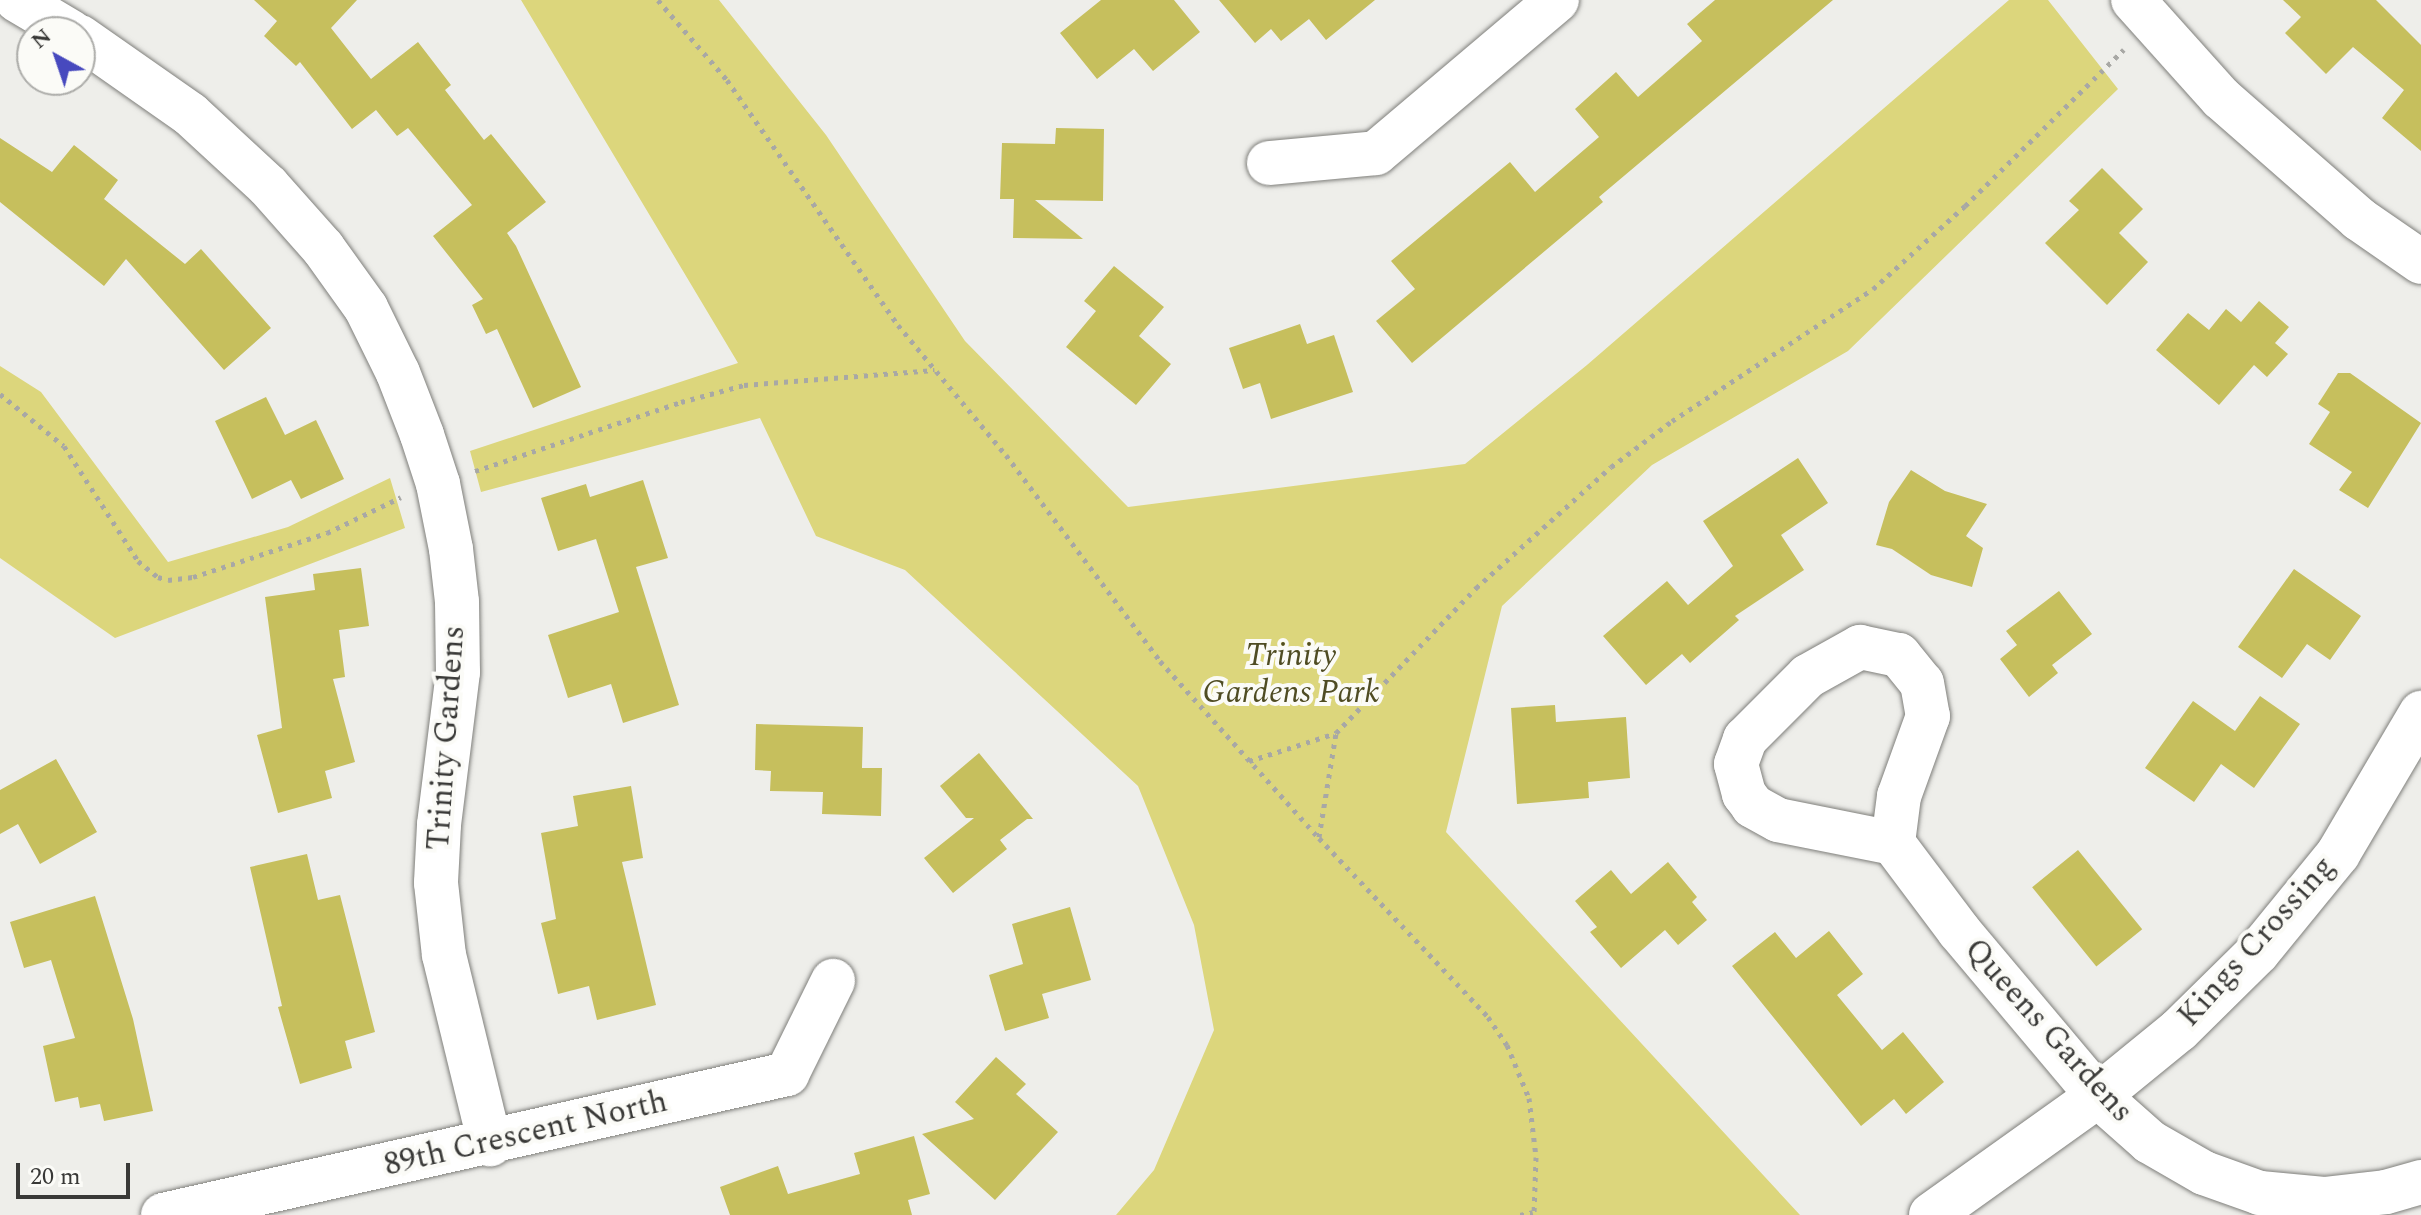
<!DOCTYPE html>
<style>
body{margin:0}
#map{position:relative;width:2421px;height:1215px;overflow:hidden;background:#eeeeea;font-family:Spectral,serif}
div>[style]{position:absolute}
.green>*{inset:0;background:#dcd67c}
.building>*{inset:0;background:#c6bf5d;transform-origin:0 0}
.path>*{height:5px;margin-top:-2.5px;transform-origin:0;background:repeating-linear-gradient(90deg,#a8a8a5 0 4px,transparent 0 10px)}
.roads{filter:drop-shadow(0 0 2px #7f7f7b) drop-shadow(0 0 2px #7f7f7b)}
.minor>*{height:44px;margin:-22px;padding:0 22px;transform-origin:22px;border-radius:22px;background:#fff}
span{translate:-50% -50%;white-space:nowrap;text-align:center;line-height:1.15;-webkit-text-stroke:8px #fbfbf7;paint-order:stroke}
.park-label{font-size:32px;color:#4f4c23;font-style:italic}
.street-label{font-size:32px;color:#393937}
.north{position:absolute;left:16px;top:16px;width:80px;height:80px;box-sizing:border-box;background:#fbfbf7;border:2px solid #adadaa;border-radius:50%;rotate:320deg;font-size:22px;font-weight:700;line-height:32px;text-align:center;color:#393937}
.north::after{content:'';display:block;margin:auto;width:28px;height:36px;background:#4749be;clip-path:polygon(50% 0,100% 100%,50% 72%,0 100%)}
.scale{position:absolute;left:16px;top:1163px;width:114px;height:36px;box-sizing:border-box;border:4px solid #393937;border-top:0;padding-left:10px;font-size:24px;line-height:28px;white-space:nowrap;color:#393937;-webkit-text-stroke:6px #fbfbf7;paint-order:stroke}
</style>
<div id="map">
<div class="green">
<div style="clip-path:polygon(521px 0,719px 0,826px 135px,965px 341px,1128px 507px,1465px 464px,1587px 365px,2009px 0,2048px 0,2118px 89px,1848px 351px,1652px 465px,1502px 606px,1446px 832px,1800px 1215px,1116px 1215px,1154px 1170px,1214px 1030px,1194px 925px,1138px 786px,905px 570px,816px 536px,760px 418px,481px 492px,470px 451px,738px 363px)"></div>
<div style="clip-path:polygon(0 366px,41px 392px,168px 562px,288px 527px,390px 478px,405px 528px,115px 638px,0 558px)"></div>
</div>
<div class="building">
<div style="clip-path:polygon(254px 0,357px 0,331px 28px,371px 79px,418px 42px,451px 85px,445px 90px,484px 140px,491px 134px,546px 202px,507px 233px,516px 246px,581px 387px,533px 408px,497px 329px,486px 334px,472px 305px,483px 299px,433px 236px,472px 205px,408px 128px,397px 136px,376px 110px,352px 129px,300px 62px,296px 66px,264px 36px,277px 21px)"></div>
<div style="clip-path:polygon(1101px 0,1174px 0,1200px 32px,1153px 71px,1134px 49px,1097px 79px,1060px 33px)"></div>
<div style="clip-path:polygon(1219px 0,1375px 0,1326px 40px,1309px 19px,1281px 41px,1271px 29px,1255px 43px)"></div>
<div style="clip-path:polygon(1715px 0,1833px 0,1599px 197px,1603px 202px,1412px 363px,1376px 321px,1415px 289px,1391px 261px,1510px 162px,1535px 192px,1599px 137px,1575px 109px,1616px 72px,1638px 97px,1702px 41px,1687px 24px)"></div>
<div style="clip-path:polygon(2283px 0,2376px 0,2421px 45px,2421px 151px,2382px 118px,2404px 90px,2353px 47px,2326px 74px,2285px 33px,2301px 17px)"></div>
<div style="clip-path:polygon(1056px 128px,1104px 129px,1103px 201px,1035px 200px,1083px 239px,1013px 238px,1014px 199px,1000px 199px,1002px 143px,1055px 144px)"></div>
<div style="clip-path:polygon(0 138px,52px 172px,74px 145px,118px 180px,104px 199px,185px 264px,201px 249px,271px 328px,224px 370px,126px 259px,104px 286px,0 202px)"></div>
<div style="clip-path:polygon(2102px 168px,2143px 209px,2119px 233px,2148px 262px,2107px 305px,2045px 243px,2079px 210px,2069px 201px)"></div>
<div style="clip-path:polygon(1114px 266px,1164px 307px,1139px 336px,1171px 364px,1136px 405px,1066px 347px,1096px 311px,1084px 301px)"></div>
<div style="clip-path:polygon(2259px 301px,2289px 327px,2275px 343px,2288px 354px,2267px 377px,2254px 365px,2219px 405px,2156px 350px,2188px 313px,2209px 330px,2226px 309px,2241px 322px)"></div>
<div style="clip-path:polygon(1300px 324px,1307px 344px,1334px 335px,1353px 392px,1271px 419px,1260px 383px,1243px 389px,1229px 348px)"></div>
<div style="clip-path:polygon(2338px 373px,2350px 373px,2421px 423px,2368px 508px,2339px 490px,2352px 472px,2309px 444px,2330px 412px,2318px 404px)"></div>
<div style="clip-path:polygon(266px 397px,285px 435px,316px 420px,344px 479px,301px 499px,291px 480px,252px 499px,215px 421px)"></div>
<div style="clip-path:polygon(1798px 458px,1828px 503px,1781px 535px,1804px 570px,1735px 616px,1739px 620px,1690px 663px,1682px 654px,1646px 685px,1603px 636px,1667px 581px,1688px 605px,1733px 566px,1703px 521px)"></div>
<div style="clip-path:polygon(1911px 470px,1945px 491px,1987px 504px,1966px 536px,1983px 548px,1972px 587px,1931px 575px,1892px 549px,1876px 545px,1889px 502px)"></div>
<div style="clip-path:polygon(643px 480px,668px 558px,636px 567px,679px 705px,623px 723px,611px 684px,568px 698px,548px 635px,619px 612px,596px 539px,558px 551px,541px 498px,586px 484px,590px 497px)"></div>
<div style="clip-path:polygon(361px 568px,369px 626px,339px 630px,345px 677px,333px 679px,355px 762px,325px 771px,332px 798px,278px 813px,257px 735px,282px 728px,265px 597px,315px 590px,313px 574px)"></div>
<div style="clip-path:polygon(2294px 569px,2361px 616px,2330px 660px,2307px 644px,2282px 678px,2238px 647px)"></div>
<div style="clip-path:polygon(2059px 591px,2092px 634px,2052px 665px,2058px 673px,2029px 697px,2000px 659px,2017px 645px,2006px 631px)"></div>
<div style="clip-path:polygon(2260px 696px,2300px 724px,2254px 788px,2221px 764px,2194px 802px,2145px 768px,2193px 701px,2235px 731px)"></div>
<div style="clip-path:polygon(1555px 705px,1556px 722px,1626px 717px,1630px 778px,1588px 782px,1589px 798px,1517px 804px,1511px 708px)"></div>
<div style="clip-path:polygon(756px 724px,863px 727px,862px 768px,882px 768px,881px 816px,822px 814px,823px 792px,770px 791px,771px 771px,755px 770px)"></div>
<div style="clip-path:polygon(979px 753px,1033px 819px,1027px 819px,1000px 840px,1007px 849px,953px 893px,924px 858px,974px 818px,966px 818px,940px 786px)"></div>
<div style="clip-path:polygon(56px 759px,97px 832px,40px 864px,18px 824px,0 834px,0 790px)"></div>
<div style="clip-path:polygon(631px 786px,643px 858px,622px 862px,656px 1005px,597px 1020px,589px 986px,558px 994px,541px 923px,556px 919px,541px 833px,578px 826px,573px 796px)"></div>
<div style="left:2078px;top:850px;width:102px;height:59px;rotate:51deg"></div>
<div style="clip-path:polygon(307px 854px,318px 900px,340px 895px,375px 1032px,345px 1041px,352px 1068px,300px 1084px,278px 1007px,282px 1006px,250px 867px)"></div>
<div style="clip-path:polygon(1668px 862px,1697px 897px,1692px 902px,1707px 920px,1678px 945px,1665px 930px,1621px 968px,1590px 932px,1597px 927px,1575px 901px,1611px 870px,1631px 894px)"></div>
<div style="clip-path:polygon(95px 896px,133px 1019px,153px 1111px,104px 1121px,100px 1104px,80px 1108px,78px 1097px,55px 1102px,43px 1046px,75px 1038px,51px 960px,24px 968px,10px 922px)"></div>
<div style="clip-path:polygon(1070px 907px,1091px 980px,1042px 994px,1049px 1018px,1005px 1031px,989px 975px,1023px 964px,1012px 924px)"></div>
<div style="clip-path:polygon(1829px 931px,1863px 974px,1837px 995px,1882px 1050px,1903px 1032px,1944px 1082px,1906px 1114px,1894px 1099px,1861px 1126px,1732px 966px,1775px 932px,1796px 958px)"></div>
<div style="clip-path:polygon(996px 1057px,1026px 1084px,1016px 1094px,1058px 1132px,995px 1200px,922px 1134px,974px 1119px,955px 1102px)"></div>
<div style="clip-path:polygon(914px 1136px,930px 1194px,908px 1200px,912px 1215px,730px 1215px,720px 1187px,778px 1166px,788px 1194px,860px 1174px,854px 1153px)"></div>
</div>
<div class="path">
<div style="left:658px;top:0;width:106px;rotate:49.2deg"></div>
<div style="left:727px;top:80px;width:299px;rotate:55.1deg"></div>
<div style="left:898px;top:325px;width:169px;rotate:50.3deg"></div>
<div style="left:1006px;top:455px;width:257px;rotate:53.2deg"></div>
<div style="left:1160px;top:661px;width:238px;rotate:48.1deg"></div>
<div style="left:1319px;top:838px;width:246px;rotate:46.6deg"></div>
<div style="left:1488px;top:1017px;width:34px;rotate:56deg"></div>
<div style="left:1507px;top:1045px;width:57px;rotate:67.5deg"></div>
<div style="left:1529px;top:1098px;width:59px;rotate:83.2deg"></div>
<div style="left:1536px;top:1157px;width:58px;rotate:92deg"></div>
<div style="left:0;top:394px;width:82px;rotate:39.1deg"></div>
<div style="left:64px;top:446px;width:137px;rotate:57.2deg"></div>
<div style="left:138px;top:561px;width:26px;rotate:39deg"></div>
<div style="left:158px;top:577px;width:10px;rotate:17deg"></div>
<div style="left:168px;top:580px;width:25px;rotate:-7deg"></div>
<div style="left:193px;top:577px;width:141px;rotate:-18.2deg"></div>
<div style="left:327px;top:533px;width:82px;rotate:-25.9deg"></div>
<div style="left:475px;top:471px;width:217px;rotate:-18.5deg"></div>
<div style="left:681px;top:402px;width:65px;rotate:-15.1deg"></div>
<div style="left:744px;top:385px;width:191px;rotate:-4.5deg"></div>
<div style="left:1249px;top:761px;width:91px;rotate:-17.8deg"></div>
<div style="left:1336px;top:733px;width:202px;rotate:-46deg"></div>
<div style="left:1476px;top:588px;width:181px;rotate:-41.9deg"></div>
<div style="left:1611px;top:467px;width:76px;rotate:-37deg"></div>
<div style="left:1672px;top:421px;width:240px;rotate:-33.3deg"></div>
<div style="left:1873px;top:289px;width:124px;rotate:-42.1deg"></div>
<div style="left:1965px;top:206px;width:223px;rotate:-44.6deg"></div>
<div style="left:1319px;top:837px;width:105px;rotate:-80.7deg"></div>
<div style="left:1520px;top:1215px;width:13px;rotate:-13deg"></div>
</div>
<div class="roads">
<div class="minor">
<div style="left:17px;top:0;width:63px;rotate:30.7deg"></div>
<div style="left:2133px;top:0;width:132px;rotate:48.1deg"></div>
<div style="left:2221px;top:98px;width:184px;rotate:41.2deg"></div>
<div style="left:2359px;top:219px;width:75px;rotate:34.7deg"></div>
<div style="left:80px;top:37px;width:134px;rotate:35deg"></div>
<div style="left:190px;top:114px;width:106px;rotate:42.7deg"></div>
<div style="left:268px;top:186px;width:83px;rotate:48.4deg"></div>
<div style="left:323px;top:248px;width:74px;rotate:54.4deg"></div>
<div style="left:366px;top:308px;width:72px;rotate:63.8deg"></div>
<div style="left:398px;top:373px;width:66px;rotate:68.8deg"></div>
<div style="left:422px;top:435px;width:52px;rotate:71.9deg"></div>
<div style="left:438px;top:484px;width:66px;rotate:78.7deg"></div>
<div style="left:451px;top:549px;width:53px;rotate:83.5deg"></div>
<div style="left:457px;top:602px;width:70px;rotate:89.2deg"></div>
<div style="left:458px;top:672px;width:154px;rotate:97.1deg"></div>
<div style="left:439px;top:825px;width:58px;rotate:93deg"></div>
<div style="left:436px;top:883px;width:72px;rotate:83.7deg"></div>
<div style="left:444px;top:955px;width:195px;rotate:76.3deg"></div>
<div style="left:1269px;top:163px;width:107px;rotate:-5.3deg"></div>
<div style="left:1376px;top:153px;width:237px;rotate:-40.2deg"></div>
<div style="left:1860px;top:647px;width:40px;rotate:12deg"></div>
<div style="left:1899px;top:655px;width:36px;rotate:51deg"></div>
<div style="left:1922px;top:683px;width:34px;rotate:80deg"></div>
<div style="left:1928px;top:716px;width:85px;rotate:109.9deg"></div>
<div style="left:1899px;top:796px;width:47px;rotate:97.3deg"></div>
<div style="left:1893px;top:843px;width:117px;rotate:-168.7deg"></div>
<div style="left:1778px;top:820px;width:29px;rotate:-151deg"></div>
<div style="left:1753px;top:806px;width:15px;rotate:-127deg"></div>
<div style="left:1744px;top:794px;width:31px;rotate:-105deg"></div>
<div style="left:1736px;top:764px;width:27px;rotate:-70deg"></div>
<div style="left:1745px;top:739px;width:89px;rotate:-45deg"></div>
<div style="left:1808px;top:676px;width:60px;rotate:-29.1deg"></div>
<div style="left:1893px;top:843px;width:110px;rotate:53.1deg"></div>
<div style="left:1959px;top:931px;width:216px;rotate:49.9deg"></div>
<div style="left:2098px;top:1096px;width:69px;rotate:41.5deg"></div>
<div style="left:2150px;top:1142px;width:62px;rotate:29.9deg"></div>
<div style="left:2204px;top:1173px;width:59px;rotate:19.7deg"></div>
<div style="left:2260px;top:1193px;width:64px;rotate:5.4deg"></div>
<div style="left:2324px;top:1199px;width:62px;rotate:-6.4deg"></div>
<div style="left:2386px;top:1192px;width:36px;rotate:-16deg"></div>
<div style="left:163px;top:1215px;width:640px;rotate:-12.73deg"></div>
<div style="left:787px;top:1074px;width:104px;rotate:-63.7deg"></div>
<div style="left:1931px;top:1215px;width:205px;rotate:-35.5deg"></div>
<div style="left:2098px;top:1096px;width:104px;rotate:-39.2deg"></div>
<div style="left:2179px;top:1030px;width:111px;rotate:-44.6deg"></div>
<div style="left:2258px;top:952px;width:127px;rotate:-50.8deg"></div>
<div style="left:2338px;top:854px;width:164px;rotate:-59.5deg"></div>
</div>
</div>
<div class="park-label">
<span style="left:1291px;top:675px">Trinity<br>Gardens Park</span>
</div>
<div class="street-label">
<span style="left:447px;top:738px;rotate:-86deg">Trinity Gardens</span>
<span style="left:2257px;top:942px;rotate:-48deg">Kings Crossing</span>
<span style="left:2048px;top:1031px;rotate:48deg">Queens Gardens</span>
<span style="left:526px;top:1134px;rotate:-13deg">89th Crescent North</span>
</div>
<div class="north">N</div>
<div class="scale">20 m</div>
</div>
